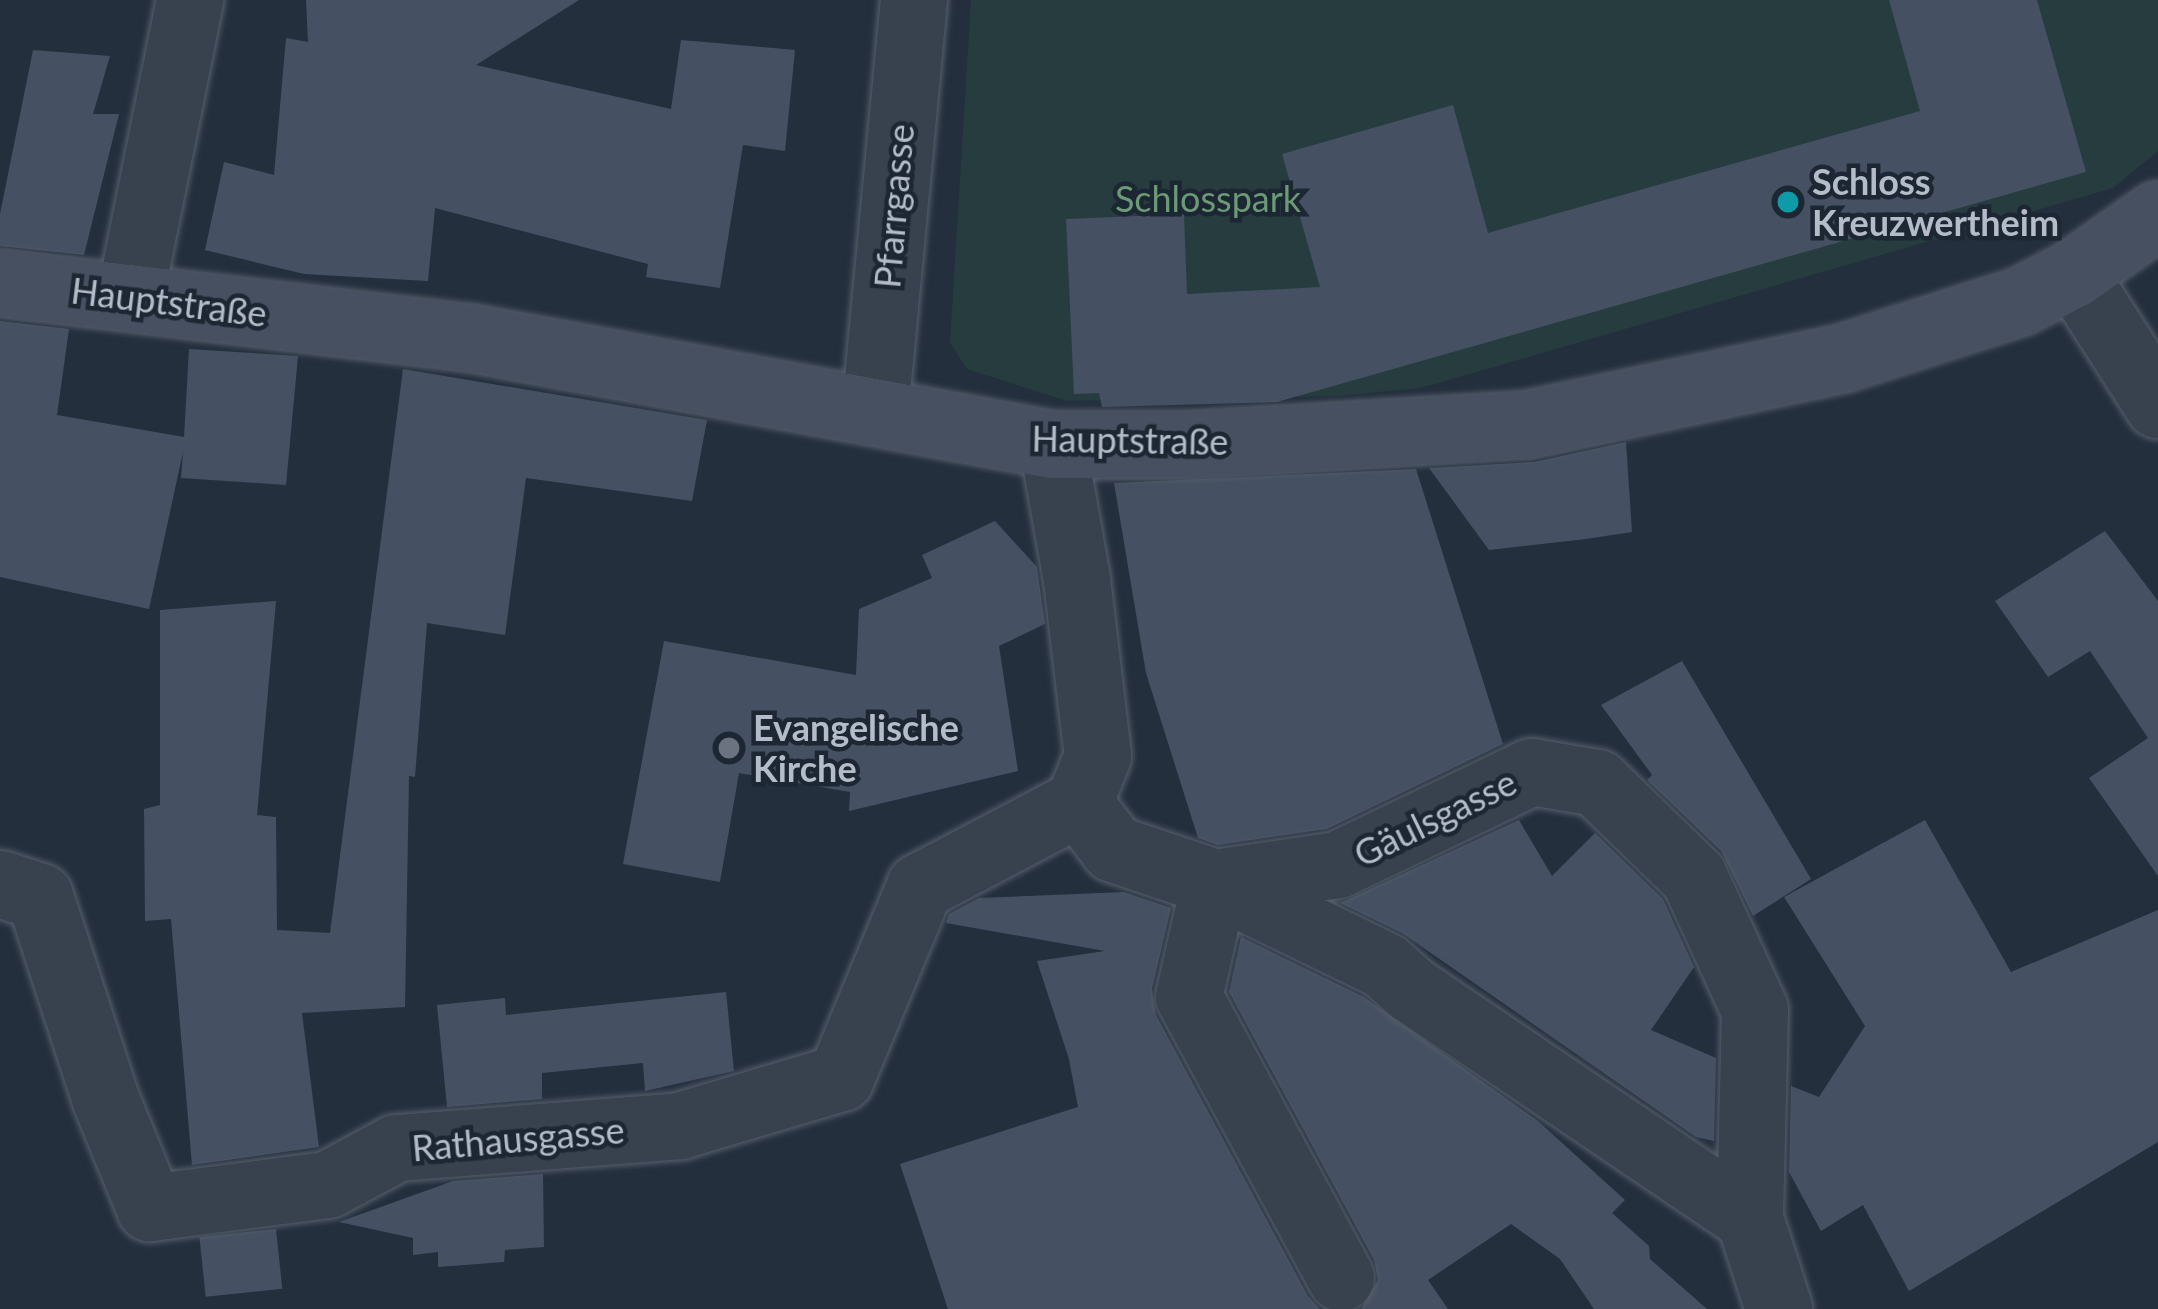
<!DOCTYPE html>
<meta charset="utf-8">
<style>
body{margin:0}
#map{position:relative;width:2158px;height:1309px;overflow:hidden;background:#242f3e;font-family:Lato,sans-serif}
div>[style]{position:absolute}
.green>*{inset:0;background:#263c3f}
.building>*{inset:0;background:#455162;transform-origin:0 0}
.roads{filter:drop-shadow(0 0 3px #565f6c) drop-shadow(0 0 3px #565f6c)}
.street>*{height:66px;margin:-33px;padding:0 33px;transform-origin:33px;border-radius:33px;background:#38414e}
.secondary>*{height:66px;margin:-33px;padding:0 33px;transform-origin:33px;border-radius:33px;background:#465061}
.dots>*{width:33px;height:33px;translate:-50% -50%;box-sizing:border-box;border:6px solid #1d2633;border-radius:50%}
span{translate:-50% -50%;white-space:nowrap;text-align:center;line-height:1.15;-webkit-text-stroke:9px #1d2633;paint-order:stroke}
.poi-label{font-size:36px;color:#b4bcc9;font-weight:700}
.left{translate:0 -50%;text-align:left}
.park-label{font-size:36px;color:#6b9a76}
.street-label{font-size:36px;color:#b4bcc9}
</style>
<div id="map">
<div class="green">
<div style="clip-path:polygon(971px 0,2158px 0,2158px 151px,2113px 188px,1421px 388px,1337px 396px,1067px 401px,967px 369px,950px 343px)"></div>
</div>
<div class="building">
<div style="clip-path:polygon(306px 0,579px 0,476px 65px,671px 109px,681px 40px,795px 50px,785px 151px,743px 145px,720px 288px,646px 277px,648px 264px,435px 208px,428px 281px,304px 274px,205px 250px,224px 162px,274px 175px,286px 38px,308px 42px)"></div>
<div style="clip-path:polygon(1889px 0,2037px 0,2086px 172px,1277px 402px,1102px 407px,1099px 393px,1074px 394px,1066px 219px,1184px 214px,1187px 294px,1320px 287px,1282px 154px,1453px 105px,1488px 233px,1920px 111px)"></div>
<div style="clip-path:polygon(33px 50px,110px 56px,93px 114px,119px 114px,84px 255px,0 246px,0 214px)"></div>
<div style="clip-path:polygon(0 321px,69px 329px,57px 415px,184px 437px,189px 349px,298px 356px,286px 485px,181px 478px,183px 452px,149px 609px,0 577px)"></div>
<div style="clip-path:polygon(403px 369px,707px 420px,692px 501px,526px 478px,505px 635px,427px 623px,415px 777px,409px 776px,405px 1007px,302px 1013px,319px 1147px,192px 1165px,171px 919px,145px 921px,144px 809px,160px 805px,160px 610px,276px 601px,257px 815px,276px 817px,277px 930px,330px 933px)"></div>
<div style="clip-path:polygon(1626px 442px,1632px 532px,1586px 539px,1489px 550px,1429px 468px,1534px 462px)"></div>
<div style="clip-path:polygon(1416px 469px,1503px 744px,1327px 829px,1218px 845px,1198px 838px,1146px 673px,1114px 483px)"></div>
<div style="clip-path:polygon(995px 521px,1037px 567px,1045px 624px,999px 646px,1018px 771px,849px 811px,850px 792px,739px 773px,720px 882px,623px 864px,664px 641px,856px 675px,859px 609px,932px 578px,922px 555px)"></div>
<div style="clip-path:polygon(2105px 531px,2158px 601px,2158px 876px,2089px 778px,2148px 738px,2090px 651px,2048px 677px,1995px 601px)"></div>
<div style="clip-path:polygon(1682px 661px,1811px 879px,1753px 916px,1721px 851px,1647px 780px,1652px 775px,1601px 705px)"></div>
<div style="clip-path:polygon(1519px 820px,1552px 876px,1595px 833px,1663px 899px,1694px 967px,1651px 1030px,1716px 1058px,1714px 1141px,1696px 1137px,1402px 933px,1340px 903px)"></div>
<div style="clip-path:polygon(1925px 820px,2011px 972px,2158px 910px,2158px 1142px,1909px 1291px,1863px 1205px,1821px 1231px,1789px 1172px,1791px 1086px,1819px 1097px,1865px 1026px,1784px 897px)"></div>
<div style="clip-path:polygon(1124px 892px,1171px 908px,1152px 989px,1156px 1015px,1308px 1296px,1320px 1309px,948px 1309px,900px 1164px,1078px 1107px,1069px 1059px,1037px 961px,1105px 951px,946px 923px,949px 914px,979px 898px)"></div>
<div style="clip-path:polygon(1241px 937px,1364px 997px,1538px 1121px,1625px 1200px,1612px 1213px,1649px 1246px,1650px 1259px,1707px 1309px,1594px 1309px,1560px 1259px,1511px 1224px,1428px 1280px,1448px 1309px,1361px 1309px,1378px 1280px,1374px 1260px,1229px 992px)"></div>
<div style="clip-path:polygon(726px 992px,734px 1071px,645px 1091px,643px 1063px,542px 1073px,542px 1099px,447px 1107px,437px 1005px,505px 998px,506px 1015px)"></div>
<div style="clip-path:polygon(543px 1174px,544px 1247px,505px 1250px,504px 1262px,438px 1267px,438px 1252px,413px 1255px,413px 1238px,339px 1222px,453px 1181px)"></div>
<div style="left:276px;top:1229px;width:60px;height:77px;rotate:84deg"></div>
</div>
<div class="roads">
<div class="street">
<div style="left:2074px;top:274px;width:156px;rotate:57.3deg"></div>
<div style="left:130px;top:298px;width:304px;rotate:-78.6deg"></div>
<div style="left:875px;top:412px;width:414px;rotate:-84.6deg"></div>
<div style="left:1053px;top:445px;width:137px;rotate:79.9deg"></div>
<div style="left:1077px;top:580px;width:177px;rotate:83.2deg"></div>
<div style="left:1098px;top:756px;width:51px;rotate:112deg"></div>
<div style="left:1079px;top:803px;width:58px;rotate:52.7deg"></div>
<div style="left:1114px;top:849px;width:107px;rotate:18.6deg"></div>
<div style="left:1215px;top:883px;width:189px;rotate:26deg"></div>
<div style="left:1385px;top:966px;width:36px;rotate:42deg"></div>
<div style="left:1412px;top:990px;width:408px;rotate:34.1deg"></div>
<div style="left:0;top:884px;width:42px;rotate:18deg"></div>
<div style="left:40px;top:897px;width:213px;rotate:72deg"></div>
<div style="left:106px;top:1100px;width:117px;rotate:67.8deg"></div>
<div style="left:150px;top:1208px;width:179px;rotate:-7.4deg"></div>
<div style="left:328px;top:1185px;width:78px;rotate:-28.2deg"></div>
<div style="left:397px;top:1148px;width:284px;rotate:-4.4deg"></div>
<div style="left:680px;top:1126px;width:168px;rotate:-16.6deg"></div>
<div style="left:841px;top:1078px;width:207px;rotate:-67.5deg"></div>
<div style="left:920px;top:887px;width:180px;rotate:-27.8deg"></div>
<div style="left:1341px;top:1278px;width:319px;rotate:-118.4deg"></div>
<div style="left:1189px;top:997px;width:117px;rotate:-77.2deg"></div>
<div style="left:1215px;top:883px;width:124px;rotate:-8.3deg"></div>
<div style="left:1338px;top:865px;width:215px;rotate:-25.6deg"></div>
<div style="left:1532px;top:772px;width:66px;rotate:9.6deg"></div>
<div style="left:1597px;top:783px;width:135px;rotate:44.1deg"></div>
<div style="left:1694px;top:877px;width:146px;rotate:65.4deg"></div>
<div style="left:1755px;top:1010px;width:209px;rotate:91.4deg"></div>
<div style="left:1750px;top:1219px;width:95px;rotate:72.1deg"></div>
</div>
<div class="secondary">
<div style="left:0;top:283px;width:473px;rotate:6.7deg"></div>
<div style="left:470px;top:338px;width:593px;rotate:10.4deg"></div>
<div style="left:1053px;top:445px;width:136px"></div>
<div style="left:1189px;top:445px;width:339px;rotate:-3.4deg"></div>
<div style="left:1527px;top:425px;width:324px;rotate:-11.9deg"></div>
<div style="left:1844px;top:358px;width:185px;rotate:-17.7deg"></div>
<div style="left:2020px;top:302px;width:61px;rotate:-27.4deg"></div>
<div style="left:2074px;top:274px;width:103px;rotate:-35.1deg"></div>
</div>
</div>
<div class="dots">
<div style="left:1788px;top:202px;background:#0f9aa8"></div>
<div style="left:729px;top:748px;background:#6b7280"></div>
</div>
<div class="poi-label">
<span class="left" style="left:1812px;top:202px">Schloss<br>Kreuzwertheim</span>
<span class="left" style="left:753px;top:748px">Evangelische<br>Kirche</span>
</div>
<div class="park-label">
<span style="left:1208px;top:199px">Schlosspark</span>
</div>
<div class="street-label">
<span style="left:894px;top:206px;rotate:-85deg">Pfarrgasse</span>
<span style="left:169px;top:302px;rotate:7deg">Hauptstraße</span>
<span style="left:1130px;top:440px;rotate:1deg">Hauptstraße</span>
<span style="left:1435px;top:818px;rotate:-26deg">Gäulsgasse</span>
<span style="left:518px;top:1139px;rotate:-5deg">Rathausgasse</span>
</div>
</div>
